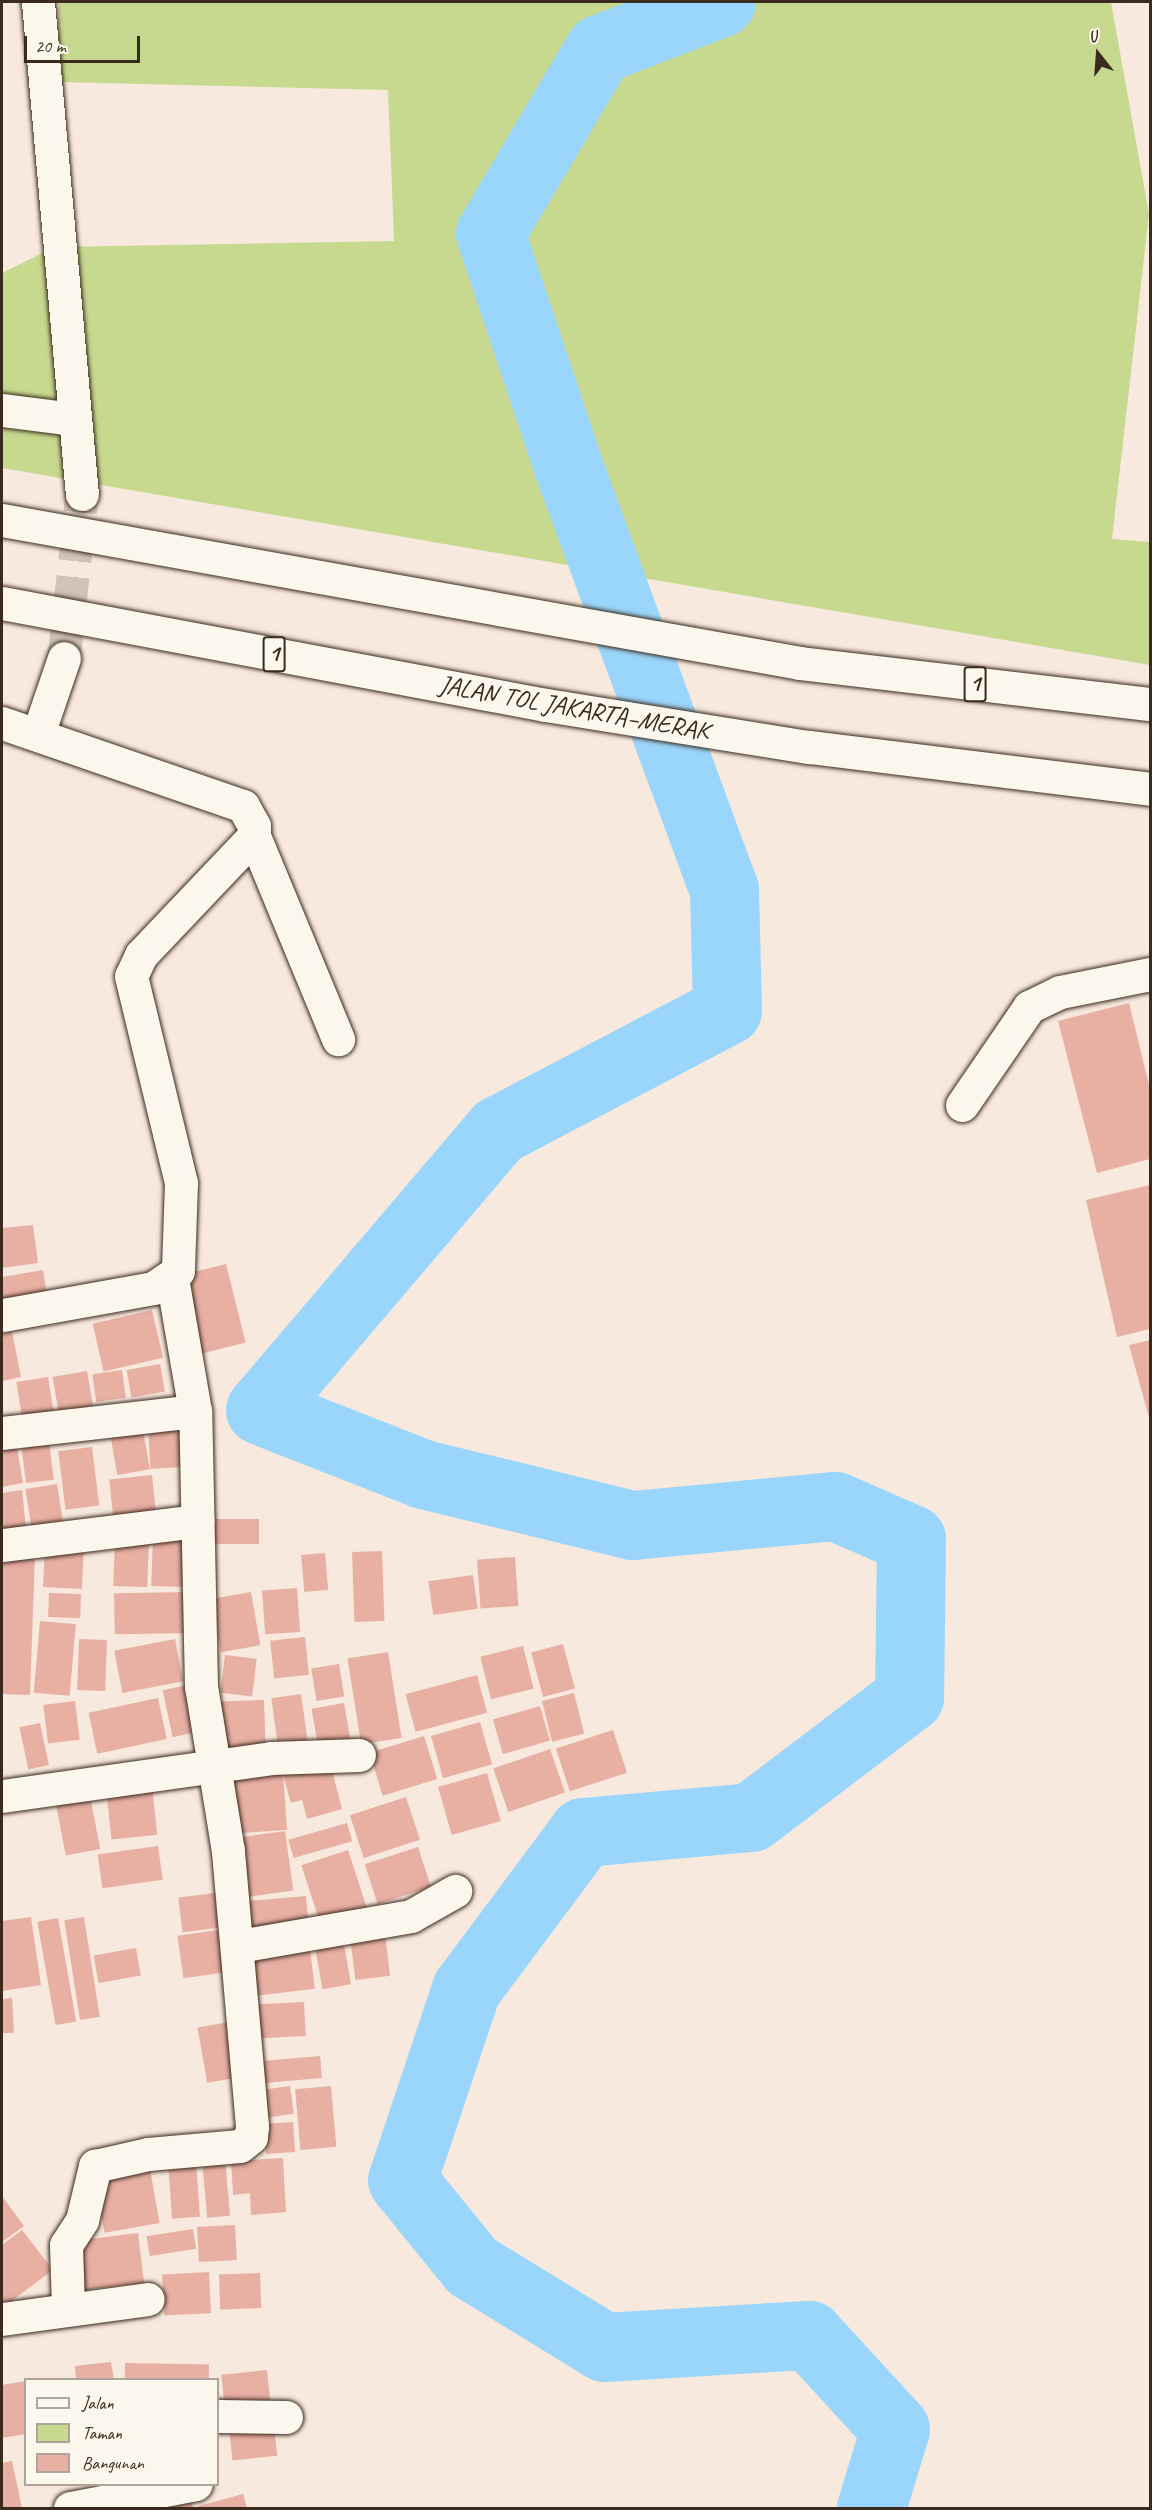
<!DOCTYPE html>
<meta charset="utf-8">
<style>
body{margin:0}
#map{position:relative;width:1152px;height:2510px;overflow:hidden;background:#f7e9dd;font-family:Caveat,sans-serif}
div>[style]{position:absolute}
.green>*{inset:0;background:#c7d98e}
.river>*{height:69px;margin:-34.5px;padding:0 34.5px;transform-origin:34.5px;border-radius:34.5px;background:#9ad6fb}
.building>*{inset:0;background:#e8afa3;transform-origin:0 0}
.minor-tunnel>*{height:33px;margin-top:-16.5px;transform-origin:0;background:repeating-linear-gradient(90deg,#d1c3b7 0 33px,transparent 0 49px)}
.roads{filter:drop-shadow(0 0 2px #3b2a1e) drop-shadow(0 0 2px #3b2a1e)}
.minor>*{height:33px;margin:-16.5px;padding:0 16.5px;transform-origin:16.5px;border-radius:16.5px;background:#fbf7ec}
.motorway>*{height:33px;margin:-16.5px;padding:0 16.5px;transform-origin:16.5px;border-radius:16.5px;background:#fbf7ec}
span{translate:-50% -50%;white-space:nowrap;text-align:center;line-height:1.15;-webkit-text-stroke:4.5px #fbf7ec;paint-order:stroke}
.shield-label span{padding:2px 4px;background:#fbf7ec;border:2px solid;border-radius:4px;-webkit-text-stroke-width:0}
.shield-label{font-size:24px;color:#3b2a1e;font-weight:700}
.street-label{font-size:26px;color:#3b2a1e}
.frame{position:absolute;inset:0;border:3px solid #3b2a1e;pointer-events:none}
.legend{position:absolute;left:24px;top:2378px;width:195px;height:108px;box-sizing:border-box;background:#fbf7ec;border:2px solid #aea59a;margin:0;padding:8px 10px;list-style:none;font-size:18px;color:#3b2a1e}
.legend li{display:flex;align-items:center;gap:12px;height:30px}
.legend b{width:30px;border:2px solid #aea59a}
.north{position:absolute;left:1068px;top:24px;width:60px;height:60px;-webkit-text-stroke:4px #fbf7ec;paint-order:stroke;rotate:343deg;font-size:16px;font-weight:700;line-height:24px;text-align:center;color:#3b2a1e}
.north::after{content:'';display:block;margin:auto;width:21px;height:27px;background:#3b2a1e;clip-path:polygon(50% 0,100% 100%,50% 72%,0 100%)}
.scale{position:absolute;left:24px;top:36px;width:116px;height:27px;box-sizing:border-box;border:3px solid #3b2a1e;border-top:0;padding-left:8px;font-size:18px;line-height:21px;white-space:nowrap;color:#3b2a1e;-webkit-text-stroke:4px #fbf7ec;paint-order:stroke}
</style>
<div id="map">
<div class="green">
<div style="clip-path:polygon(59px 2px,1111px 2px,1149px 214px,1112px 539px,1150px 542px,1150px 665px,2px 468px,2px 273px,55px 247px,394px 241px,388px 90px,57px 82px)"></div>
</div>
<div class="river">
<div style="left:721px;top:2px;width:131px;rotate:158.9deg"></div>
<div style="left:599px;top:49px;width:214px;rotate:120.6deg"></div>
<div style="left:490px;top:233px;width:246px;rotate:71.5deg"></div>
<div style="left:568px;top:466px;width:451px;rotate:69.8deg"></div>
<div style="left:724px;top:889px;width:121px;rotate:88.6deg"></div>
<div style="left:727px;top:1010px;width:259px;rotate:152.3deg"></div>
<div style="left:498px;top:1130px;width:367px;rotate:130.4deg"></div>
<div style="left:260px;top:1410px;width:175px;rotate:21.4deg"></div>
<div style="left:423px;top:1474px;width:216px;rotate:13.7deg"></div>
<div style="left:633px;top:1525px;width:203px;rotate:-5.4deg"></div>
<div style="left:835px;top:1506px;width:83px;rotate:23.5deg"></div>
<div style="left:911px;top:1539px;width:158px;rotate:90.7deg"></div>
<div style="left:909px;top:1697px;width:198px;rotate:142.8deg"></div>
<div style="left:751px;top:1817px;width:169px;rotate:174.9deg"></div>
<div style="left:583px;top:1832px;width:196px;rotate:126.7deg"></div>
<div style="left:466px;top:1989px;width:201px;rotate:108.5deg"></div>
<div style="left:402px;top:2180px;width:111px;rotate:50.9deg"></div>
<div style="left:472px;top:2266px;width:155px;rotate:31.5deg"></div>
<div style="left:604px;top:2347px;width:205px;rotate:-3.4deg"></div>
<div style="left:809px;top:2335px;width:127px;rotate:47.5deg"></div>
<div style="left:895px;top:2429px;width:83px;rotate:106.9deg"></div>
</div>
<div class="building">
<div style="clip-path:polygon(1129px 1003px,1150px 1089px,1150px 1159px,1097px 1173px,1058px 1021px)"></div>
<div style="clip-path:polygon(1150px 1185px,1150px 1329px,1117px 1337px,1086px 1200px)"></div>
<div style="clip-path:polygon(33px 1225px,38px 1263px,2px 1268px,2px 1228px)"></div>
<div style="left:226px;top:1264px;width:81px;height:53px;rotate:76deg"></div>
<div style="clip-path:polygon(43px 1270px,47px 1295px,2px 1299px,2px 1277px)"></div>
<div style="left:152px;top:1310px;width:49px;height:61px;rotate:77deg"></div>
<div style="clip-path:polygon(12px 1332px,21px 1377px,2px 1381px,2px 1334px)"></div>
<div style="clip-path:polygon(1150px 1340px,1150px 1421px,1129px 1345px)"></div>
<div style="left:160px;top:1364px;width:28px;height:34px;rotate:80deg"></div>
<div style="left:122px;top:1370px;width:28px;height:30px;rotate:82deg"></div>
<div style="left:87px;top:1371px;width:42px;height:35px;rotate:80deg"></div>
<div style="left:48px;top:1377px;width:39px;height:32px;rotate:81deg"></div>
<div style="left:141px;top:1419px;width:51px;height:33px;rotate:80deg"></div>
<div style="left:182px;top:1423px;width:44px;height:34px;rotate:87deg"></div>
<div style="clip-path:polygon(15px 1436px,23px 1483px,2px 1487px,2px 1438px)"></div>
<div style="left:49px;top:1441px;width:39px;height:28px;rotate:83deg"></div>
<div style="left:92px;top:1447px;width:59px;height:34px;rotate:83deg"></div>
<div style="left:152px;top:1475px;width:44px;height:43px;rotate:84deg"></div>
<div style="left:57px;top:1484px;width:46px;height:32px;rotate:81deg"></div>
<div style="clip-path:polygon(22px 1490px,27px 1537px,2px 1540px,2px 1493px)"></div>
<div style="left:259px;top:1519px;width:25px;height:49px;rotate:90deg"></div>
<div style="left:153px;top:1536px;width:32px;height:50px;rotate:2deg"></div>
<div style="left:115px;top:1538px;width:34px;height:48px;rotate:2deg"></div>
<div style="left:45px;top:1547px;width:39px;height:40px;rotate:3deg"></div>
<div style="left:382px;top:1551px;width:70px;height:30px;rotate:88deg"></div>
<div style="clip-path:polygon(2px 1553px,35px 1555px,30px 1695px,2px 1694px)"></div>
<div style="left:325px;top:1553px;width:37px;height:24px;rotate:85deg"></div>
<div style="left:515px;top:1557px;width:49px;height:38px;rotate:86deg"></div>
<div style="left:473px;top:1575px;width:34px;height:45px;rotate:82deg"></div>
<div style="left:297px;top:1588px;width:44px;height:35px;rotate:86deg"></div>
<div style="left:188px;top:1592px;width:41px;height:74px;rotate:89deg"></div>
<div style="left:251px;top:1592px;width:54px;height:40px;rotate:80deg"></div>
<div style="left:49px;top:1593px;width:32px;height:24px;rotate:2deg"></div>
<div style="left:40px;top:1621px;width:36px;height:72px;rotate:5deg"></div>
<div style="left:305px;top:1637px;width:38px;height:35px;rotate:84deg"></div>
<div style="left:79px;top:1639px;width:28px;height:51px;rotate:2deg"></div>
<div style="left:175px;top:1639px;width:43px;height:62px;rotate:79deg"></div>
<div style="left:563px;top:1644px;width:46px;height:33px;rotate:75deg"></div>
<div style="left:523px;top:1646px;width:44px;height:44px;rotate:76deg"></div>
<div style="left:388px;top:1652px;width:87px;height:41px;rotate:81deg"></div>
<div style="left:225px;top:1655px;width:32px;height:38px;rotate:7deg"></div>
<div style="left:339px;top:1664px;width:33px;height:28px;rotate:81deg"></div>
<div style="left:477px;top:1675px;width:39px;height:74px;rotate:75deg"></div>
<div style="left:192px;top:1684px;width:48px;height:30px;rotate:78deg"></div>
<div style="left:574px;top:1693px;width:42px;height:33px;rotate:76deg"></div>
<div style="left:301px;top:1694px;width:53px;height:30px;rotate:82deg"></div>
<div style="left:158px;top:1698px;width:42px;height:71px;rotate:78deg"></div>
<div style="left:264px;top:1700px;width:53px;height:44px;rotate:88deg"></div>
<div style="left:75px;top:1701px;width:39px;height:32px;rotate:83deg"></div>
<div style="left:344px;top:1703px;width:48px;height:33px;rotate:80deg"></div>
<div style="left:540px;top:1706px;width:36px;height:49px;rotate:74deg"></div>
<div style="left:480px;top:1722px;width:44px;height:51px;rotate:74deg"></div>
<div style="left:40px;top:1723px;width:43px;height:21px;rotate:78deg"></div>
<div style="left:613px;top:1730px;width:45px;height:60px;rotate:72deg"></div>
<div style="left:424px;top:1736px;width:45px;height:57px;rotate:73deg"></div>
<div style="left:550px;top:1749px;width:46px;height:60px;rotate:71deg"></div>
<div style="clip-path:polygon(330px 1763px,342px 1809px,307px 1819px,302px 1800px,291px 1803px,283px 1775px)"></div>
<div style="left:283px;top:1772px;width:58px;height:55px;rotate:86deg"></div>
<div style="left:487px;top:1773px;width:50px;height:51px;rotate:74deg"></div>
<div style="left:152px;top:1785px;width:50px;height:46px;rotate:84deg"></div>
<div style="left:89px;top:1791px;width:59px;height:35px;rotate:79deg"></div>
<div style="left:406px;top:1797px;width:45px;height:59px;rotate:72deg"></div>
<div style="left:347px;top:1823px;width:19px;height:61px;rotate:74deg"></div>
<div style="left:285px;top:1831px;width:60px;height:47px;rotate:82deg"></div>
<div style="left:158px;top:1846px;width:34px;height:61px;rotate:82deg"></div>
<div style="left:418px;top:1847px;width:42px;height:56px;rotate:72deg"></div>
<div style="left:348px;top:1850px;width:62px;height:49px;rotate:72deg"></div>
<div style="left:215px;top:1893px;width:35px;height:37px;rotate:83deg"></div>
<div style="left:306px;top:1896px;width:34px;height:67px;rotate:85deg"></div>
<div style="clip-path:polygon(31px 1917px,41px 1985px,2px 1991px,2px 1921px)"></div>
<div style="left:84px;top:1917px;width:101px;height:20px;rotate:81deg"></div>
<div style="left:58px;top:1918px;width:105px;height:21px;rotate:80deg"></div>
<div style="left:384px;top:1926px;width:50px;height:35px;rotate:83deg"></div>
<div style="left:225px;top:1929px;width:43px;height:48px;rotate:82deg"></div>
<div style="left:342px;top:1933px;width:52px;height:29px;rotate:80deg"></div>
<div style="left:309px;top:1941px;width:48px;height:63px;rotate:83deg"></div>
<div style="left:136px;top:1948px;width:28px;height:43px;rotate:80deg"></div>
<div style="clip-path:polygon(12px 1998px,14px 2033px,2px 2033px,2px 1999px)"></div>
<div style="left:304px;top:2002px;width:34px;height:54px;rotate:87deg"></div>
<div style="left:229px;top:2022px;width:56px;height:32px;rotate:80deg"></div>
<div style="left:320px;top:2056px;width:22px;height:64px;rotate:85deg"></div>
<div style="left:290px;top:2086px;width:28px;height:30px;rotate:82deg"></div>
<div style="left:331px;top:2086px;width:61px;height:36px;rotate:85deg"></div>
<div style="left:293px;top:2122px;width:30px;height:29px;rotate:86deg"></div>
<div style="left:225px;top:2158px;width:58px;height:23px;rotate:85deg"></div>
<div style="clip-path:polygon(283px 2158px,286px 2212px,251px 2215px,250px 2193px,233px 2195px,231px 2161px)"></div>
<div style="left:196px;top:2161px;width:56px;height:28px;rotate:86deg"></div>
<div style="left:149px;top:2163px;width:61px;height:56px;rotate:80deg"></div>
<div style="clip-path:polygon(2px 2196px,24px 2226px,2px 2242px)"></div>
<div style="left:235px;top:2225px;width:35px;height:38px;rotate:87deg"></div>
<div style="left:193px;top:2229px;width:20px;height:47px;rotate:81deg"></div>
<div style="clip-path:polygon(22px 2230px,53px 2270px,2px 2308px,2px 2245px)"></div>
<div style="left:138px;top:2233px;width:50px;height:63px;rotate:83deg"></div>
<div style="left:209px;top:2272px;width:41px;height:47px;rotate:87deg"></div>
<div style="left:260px;top:2273px;width:35px;height:41px;rotate:88deg"></div>
<div style="clip-path:polygon(111px 2362px,114px 2380px,76px 2380px,75px 2366px)"></div>
<div style="left:125px;top:2363px;width:84px;height:17px;rotate:1deg"></div>
<div style="left:267px;top:2370px;width:37px;height:46px;rotate:84deg"></div>
<div style="clip-path:polygon(26px 2381px,26px 2434px,2px 2438px,2px 2385px)"></div>
<div style="left:274px;top:2425px;width:31px;height:45px;rotate:84deg"></div>
<div style="clip-path:polygon(12px 2461px,22px 2508px,2px 2508px,2px 2463px)"></div>
<div style="clip-path:polygon(190px 2491px,193px 2508px,154px 2508px)"></div>
<div style="clip-path:polygon(243px 2494px,247px 2508px,199px 2508px,199px 2506px)"></div>
</div>
<div class="minor-tunnel">
<div style="left:64px;top:658px;width:165px;rotate:-83.7deg"></div>
</div>
<div class="roads">
<div class="minor">
<div style="left:38px;top:2px;width:494px;rotate:84.9deg"></div>
<div style="left:2px;top:410px;width:72px;rotate:7.2deg"></div>
<div style="left:2px;top:723px;width:255px;rotate:19deg"></div>
<div style="left:243px;top:806px;width:23px;rotate:61deg"></div>
<div style="left:254px;top:826px;width:10px;rotate:90deg"></div>
<div style="left:254px;top:836px;width:164px;rotate:133.5deg"></div>
<div style="left:141px;top:955px;width:23px;rotate:115deg"></div>
<div style="left:131px;top:976px;width:213px;rotate:76.4deg"></div>
<div style="left:181px;top:1183px;width:88px;rotate:92deg"></div>
<div style="left:178px;top:1271px;width:29px;rotate:145deg"></div>
<div style="left:154px;top:1288px;width:154px;rotate:169.9deg"></div>
<div style="left:39px;top:731px;width:77px;rotate:-71.1deg"></div>
<div style="left:254px;top:836px;width:220px;rotate:67.5deg"></div>
<div style="left:962px;top:1105px;width:119px;rotate:-55.6deg"></div>
<div style="left:1029px;top:1007px;width:34px;rotate:-26deg"></div>
<div style="left:1060px;top:992px;width:92px;rotate:-11.3deg"></div>
<div style="left:2px;top:1433px;width:194px;rotate:-6.5deg"></div>
<div style="left:2px;top:1545px;width:197px;rotate:-7deg"></div>
<div style="left:2px;top:1796px;width:272px;rotate:-8deg"></div>
<div style="left:271px;top:1758px;width:88px;rotate:-2deg"></div>
<div style="left:239px;top:1946px;width:175px;rotate:-9.9deg"></div>
<div style="left:411px;top:1916px;width:51px;rotate:-29.6deg"></div>
<div style="left:68px;top:2306px;width:61px;rotate:-91.9deg"></div>
<div style="left:66px;top:2245px;width:30px;rotate:-57deg"></div>
<div style="left:82px;top:2220px;width:56px;rotate:-76.5deg"></div>
<div style="left:95px;top:2166px;width:54px;rotate:-12.8deg"></div>
<div style="left:148px;top:2154px;width:92px;rotate:-5deg"></div>
<div style="left:240px;top:2146px;width:14px;rotate:-39deg"></div>
<div style="left:251px;top:2137px;width:11px;rotate:-85deg"></div>
<div style="left:252px;top:2126px;width:276px;rotate:-95deg"></div>
<div style="left:228px;top:1851px;width:166px;rotate:-99.3deg"></div>
<div style="left:201px;top:1687px;width:276px;rotate:-91.2deg"></div>
<div style="left:195px;top:1411px;width:135px;rotate:-99.8deg"></div>
<div style="left:2px;top:2319px;width:147px;rotate:-7.8deg"></div>
<div style="left:218px;top:2416px;width:68px;rotate:0.8deg"></div>
<div style="left:70px;top:2508px;width:128px;rotate:-10.8deg"></div>
</div>
<div class="motorway">
<div style="left:2px;top:520px;width:811px;rotate:10.16deg"></div>
<div style="left:800px;top:663px;width:352px;rotate:6.7deg"></div>
<div style="left:2px;top:603px;width:553px;rotate:10.62deg"></div>
<div style="left:546px;top:705px;width:266px;rotate:9.1deg"></div>
<div style="left:809px;top:747px;width:344px;rotate:7deg"></div>
</div>
</div>
<div class="shield-label">
<span style="left:274px;top:654px">1</span>
<span style="left:975px;top:684px">1</span>
</div>
<div class="street-label">
<span style="left:574px;top:708px;rotate:10deg">JALAN TOL JAKARTA–MERAK</span>
</div>
<div class="frame"></div>
<ul class="legend">
<li><b style="height:8px;background:#fbf7ec"></b>Jalan</li>
<li><b style="height:16px;background:#c7d98e"></b>Taman</li>
<li><b style="height:16px;background:#e8afa3"></b>Bangunan</li>
</ul>
<div class="north">U</div>
<div class="scale">20 m</div>
</div>
